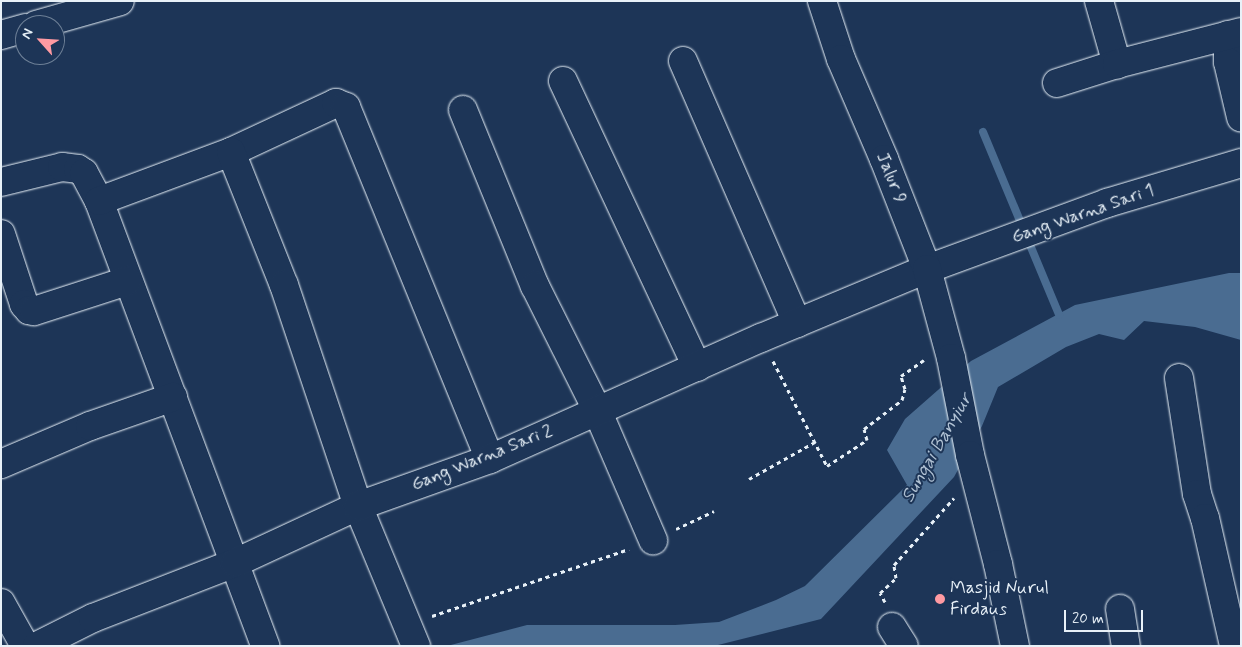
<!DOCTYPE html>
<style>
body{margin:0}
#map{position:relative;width:1242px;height:647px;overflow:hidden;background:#1d3557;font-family:Mynerve,sans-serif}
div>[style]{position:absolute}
.water>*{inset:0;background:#4a6c91}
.stream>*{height:8px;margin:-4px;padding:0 4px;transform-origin:4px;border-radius:4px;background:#4a6c91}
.path>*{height:3px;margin-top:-1.5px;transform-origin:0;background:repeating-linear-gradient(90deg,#e8f1f8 0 4px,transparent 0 8px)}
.roads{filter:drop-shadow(0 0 1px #e8f1f8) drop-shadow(0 0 1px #e8f1f8)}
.street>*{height:28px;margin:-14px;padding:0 14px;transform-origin:14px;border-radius:14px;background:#1d3557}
.secondary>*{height:28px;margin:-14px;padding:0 14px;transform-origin:14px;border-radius:14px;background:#1d3557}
.dots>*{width:14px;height:14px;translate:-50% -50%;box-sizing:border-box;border:2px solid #1d3557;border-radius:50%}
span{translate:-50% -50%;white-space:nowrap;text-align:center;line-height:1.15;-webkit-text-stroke:4px #1d3557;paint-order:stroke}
.street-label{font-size:18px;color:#e8f1f8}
.poi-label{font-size:18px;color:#e8f1f8}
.left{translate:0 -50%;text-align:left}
.water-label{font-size:19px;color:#b1c2d4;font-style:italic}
.frame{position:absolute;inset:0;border:2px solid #e8f1f8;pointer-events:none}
.north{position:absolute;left:15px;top:15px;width:50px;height:50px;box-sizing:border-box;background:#1d3557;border:1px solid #6e8097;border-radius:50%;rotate:296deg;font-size:14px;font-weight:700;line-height:20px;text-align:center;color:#e8f1f8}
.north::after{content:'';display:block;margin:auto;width:18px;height:22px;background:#ff9aa2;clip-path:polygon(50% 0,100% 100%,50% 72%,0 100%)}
.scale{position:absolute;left:1064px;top:610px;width:79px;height:22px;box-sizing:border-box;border:2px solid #e8f1f8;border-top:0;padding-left:6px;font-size:15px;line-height:18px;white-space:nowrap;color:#e8f1f8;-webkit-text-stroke:4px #1d3557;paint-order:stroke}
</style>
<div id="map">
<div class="water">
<div style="clip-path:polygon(1229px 273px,1241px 273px,1241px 340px,1195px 327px,1144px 321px,1124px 340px,1099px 334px,1066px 347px,998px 387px,982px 426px,954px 477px,821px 619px,714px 646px,447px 646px,527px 625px,675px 625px,719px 622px,776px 600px,805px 586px,907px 485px,887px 450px,905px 419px,971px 361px,1075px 305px)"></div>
</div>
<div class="stream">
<div style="left:983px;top:132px;width:198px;rotate:67.4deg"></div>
</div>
<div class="path">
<div style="left:773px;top:361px;width:118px;rotate:62.8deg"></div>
<div style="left:827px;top:466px;width:48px;rotate:-33deg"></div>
<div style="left:867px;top:440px;width:11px;rotate:-105deg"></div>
<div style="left:864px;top:429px;width:48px;rotate:-37.3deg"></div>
<div style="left:902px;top:400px;width:11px;rotate:-75deg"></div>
<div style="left:905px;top:389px;width:14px;rotate:-107deg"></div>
<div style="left:901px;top:376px;width:28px;rotate:-35deg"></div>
<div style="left:749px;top:479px;width:76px;rotate:-29.3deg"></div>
<div style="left:676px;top:529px;width:42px;rotate:-25.3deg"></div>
<div style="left:885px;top:602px;width:10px;rotate:-119deg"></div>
<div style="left:880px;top:593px;width:22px;rotate:-43deg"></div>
<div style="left:896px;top:578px;width:13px;rotate:-99deg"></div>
<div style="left:894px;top:565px;width:90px;rotate:-48.2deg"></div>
<div style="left:432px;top:616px;width:208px;rotate:-18.8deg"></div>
</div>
<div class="roads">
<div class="street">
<div style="left:1099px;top:1px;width:66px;rotate:74.1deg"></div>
<div style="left:36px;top:25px;width:87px;rotate:-15.9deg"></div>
<div style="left:1px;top:35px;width:25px;rotate:-16deg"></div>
<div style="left:1228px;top:35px;width:27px;rotate:90deg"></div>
<div style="left:1228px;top:62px;width:57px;rotate:76.7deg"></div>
<div style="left:683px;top:61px;width:286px;rotate:66.5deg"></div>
<div style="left:563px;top:81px;width:316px;rotate:64.9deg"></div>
<div style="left:1057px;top:83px;width:63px;rotate:-17.6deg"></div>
<div style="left:1117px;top:64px;width:128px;rotate:-14.5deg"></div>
<div style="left:463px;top:110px;width:190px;rotate:67.8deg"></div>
<div style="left:535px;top:286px;width:139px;rotate:63.4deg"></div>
<div style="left:597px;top:410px;width:142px;rotate:66.7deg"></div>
<div style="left:231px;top:152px;width:116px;rotate:-25deg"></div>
<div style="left:336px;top:103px;width:11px;rotate:22deg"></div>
<div style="left:346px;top:107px;width:380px;rotate:67.8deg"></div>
<div style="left:1px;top:182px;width:63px;rotate:-13.8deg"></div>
<div style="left:62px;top:167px;width:16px;rotate:7deg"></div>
<div style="left:78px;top:169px;width:7px;rotate:34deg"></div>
<div style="left:84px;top:173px;width:32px;rotate:62deg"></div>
<div style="left:99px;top:201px;width:475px;rotate:69.5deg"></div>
<div style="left:99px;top:201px;width:141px;rotate:-20.4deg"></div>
<div style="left:231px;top:152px;width:143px;rotate:68.3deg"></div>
<div style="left:284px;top:285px;width:233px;rotate:71.5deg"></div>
<div style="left:358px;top:506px;width:152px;rotate:67.5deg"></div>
<div style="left:1px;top:234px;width:74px;rotate:71.8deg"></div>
<div style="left:24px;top:304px;width:8px;rotate:50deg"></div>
<div style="left:29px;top:310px;width:5px;rotate:11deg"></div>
<div style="left:34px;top:311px;width:98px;rotate:-17.9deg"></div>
<div style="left:1179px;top:378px;width:117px;rotate:81.2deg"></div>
<div style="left:1197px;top:494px;width:25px;rotate:72deg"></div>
<div style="left:1205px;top:518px;width:131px;rotate:77.2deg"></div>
<div style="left:1px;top:464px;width:97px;rotate:-23.1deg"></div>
<div style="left:90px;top:426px;width:88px;rotate:-19.3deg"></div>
<div style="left:1px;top:603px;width:49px;rotate:60.8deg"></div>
<div style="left:1120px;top:609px;width:37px;rotate:81deg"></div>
<div style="left:892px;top:627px;width:22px;rotate:58deg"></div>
<div style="left:37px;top:646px;width:63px;rotate:-26.6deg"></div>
<div style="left:93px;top:618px;width:152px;rotate:-21.2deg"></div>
<div style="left:235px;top:563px;width:136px;rotate:-24.9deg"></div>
<div style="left:358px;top:506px;width:140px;rotate:-19.6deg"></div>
<div style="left:490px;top:459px;width:297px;rotate:-24.1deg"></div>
<div style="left:761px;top:338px;width:180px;rotate:-22.6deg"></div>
<div style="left:927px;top:269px;width:192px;rotate:-20.1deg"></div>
<div style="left:1107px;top:203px;width:140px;rotate:-16.6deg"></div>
</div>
<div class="secondary">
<div style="left:822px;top:1px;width:61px;rotate:71.9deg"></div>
<div style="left:841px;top:59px;width:109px;rotate:66.7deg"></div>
<div style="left:884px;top:159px;width:118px;rotate:68.6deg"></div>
<div style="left:927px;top:269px;width:92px;rotate:74.9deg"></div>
<div style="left:951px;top:358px;width:99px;rotate:78.9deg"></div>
<div style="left:970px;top:455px;width:113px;rotate:75.6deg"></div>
<div style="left:998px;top:564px;width:84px;rotate:78.3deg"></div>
</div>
</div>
<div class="dots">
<div style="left:940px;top:599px;background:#ff9aa2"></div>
</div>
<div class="street-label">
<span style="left:891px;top:178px;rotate:68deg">Jalur 9</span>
<span style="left:1083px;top:214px;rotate:-19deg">Gang Warna Sari 1</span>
<span style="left:482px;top:458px;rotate:-22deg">Gang Warna Sari 2</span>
</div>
<div class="poi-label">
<span class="left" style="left:950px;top:599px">Masjid Nurul<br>Firdaus</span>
</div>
<div class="water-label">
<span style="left:937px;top:448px;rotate:-60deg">Sungai Banyiur</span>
</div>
<div class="frame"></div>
<div class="north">N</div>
<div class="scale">20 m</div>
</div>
